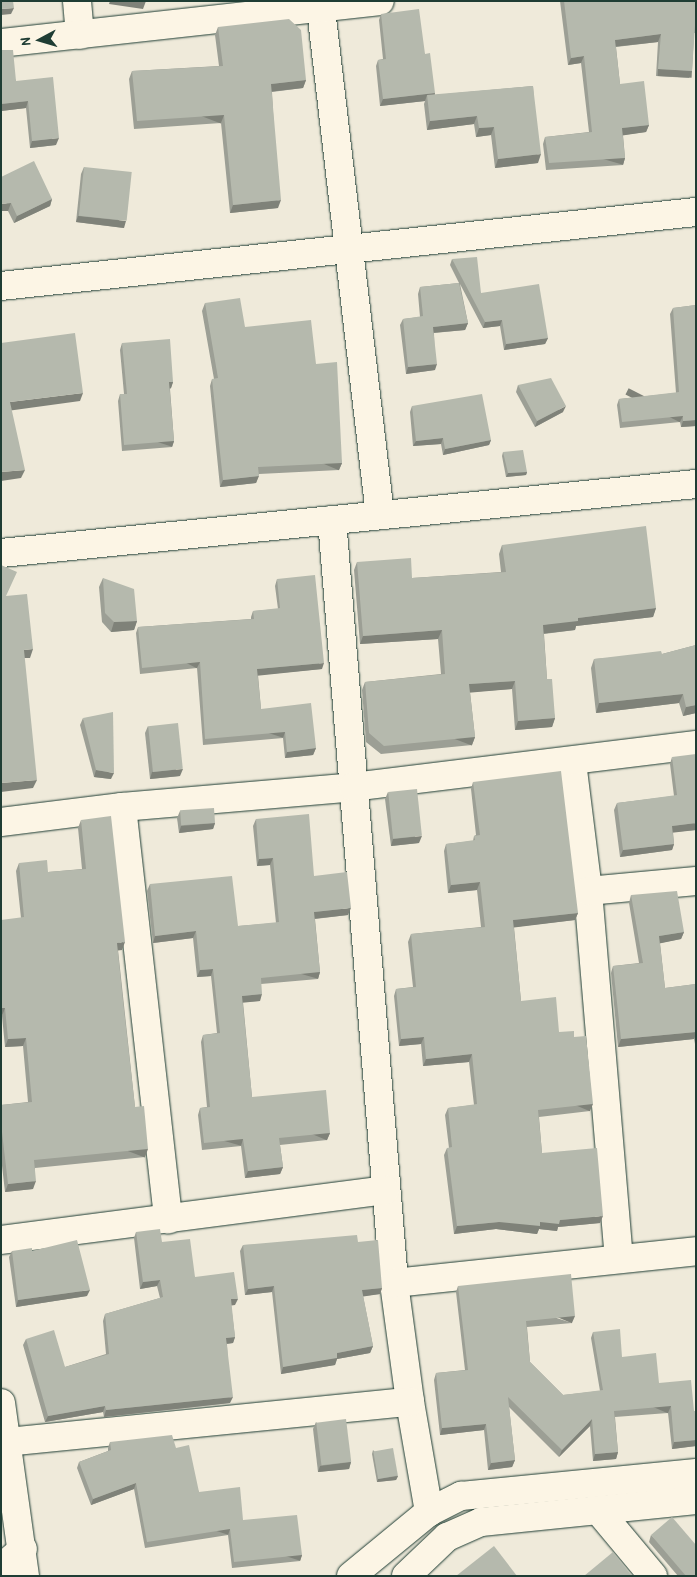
<!DOCTYPE html>
<style>
body{margin:0}
#map{position:relative;width:697px;height:1577px;overflow:hidden;background:#efeada;font-family:"Patrick Hand",sans-serif}
div>[style]{position:absolute}
.roads{filter:drop-shadow(0 0 1px #1f3d34) drop-shadow(0 0 1px #1f3d34)}
.street>*{height:28px;margin:-14px;padding:0 14px;transform-origin:14px;border-radius:14px;background:#fcf5e5}
.wall>*{inset:0;background:#9c9f95}
.shaded-wall>*{inset:0;background:#7f8279;transform-origin:0 0}
.building>*{inset:0;background:#b5b9ad;transform-origin:0 0}
span{translate:-50% -50%;white-space:nowrap;text-align:center;line-height:1.15;-webkit-text-stroke:5px #fcf5e5;paint-order:stroke}
.frame{position:absolute;inset:0;border:2px solid #1f3d34;pointer-events:none}
.north{position:absolute;left:15px;top:15px;width:50px;height:50px;-webkit-text-stroke:4px #fcf5e5;paint-order:stroke;rotate:264deg;font-size:14px;font-weight:700;line-height:20px;text-align:center;color:#1f3d34}
.north::after{content:'';display:block;margin:auto;width:18px;height:22px;background:#1f3d34;clip-path:polygon(50% 0,100% 100%,50% 72%,0 100%)}
</style>
<div id="map">
<div class="roads">
<div class="street">
<div style="left:77px;top:1px;width:34px;rotate:85deg"></div>
<div style="left:320px;top:1px;width:517px;rotate:83.34deg"></div>
<div style="left:1px;top:43px;width:381px;rotate:-6.3deg"></div>
<div style="left:1px;top:286px;width:699px;rotate:-6.08deg"></div>
<div style="left:332px;top:520px;width:766px;rotate:85.35deg"></div>
<div style="left:394px;top:1283px;width:120px;rotate:82.3deg"></div>
<div style="left:410px;top:1402px;width:112px;rotate:80.2deg"></div>
<div style="left:1px;top:553px;width:698px;rotate:-5.67deg"></div>
<div style="left:572px;top:762px;width:130px;rotate:82.9deg"></div>
<div style="left:588px;top:891px;width:369px;rotate:85.2deg"></div>
<div style="left:122px;top:807px;width:415px;rotate:83.6deg"></div>
<div style="left:1px;top:822px;width:122px;rotate:-7.1deg"></div>
<div style="left:122px;top:807px;width:232px;rotate:-4.9deg"></div>
<div style="left:353px;top:787px;width:346px;rotate:-7deg"></div>
<div style="left:588px;top:891px;width:108px;rotate:-5.3deg"></div>
<div style="left:1px;top:1240px;width:387px;rotate:-7.4deg"></div>
<div style="left:394px;top:1283px;width:304px;rotate:-6deg"></div>
<div style="left:1px;top:1403px;width:175px;rotate:82.1deg"></div>
<div style="left:6px;top:1442px;width:406px;rotate:-5.7deg"></div>
<div style="left:598px;top:1510px;width:86px;rotate:50.2deg"></div>
<div style="left:1px;top:1568px;width:29px;rotate:-41deg"></div>
<div style="left:351px;top:1576px;width:101px;rotate:-39.4deg"></div>
<div style="left:429px;top:1512px;width:36px;rotate:-27deg"></div>
<div style="left:461px;top:1496px;width:236px;rotate:-5.6deg"></div>
<div style="left:406px;top:1576px;width:57px;rotate:-43.6deg"></div>
<div style="left:447px;top:1537px;width:37px;rotate:-24deg"></div>
<div style="left:481px;top:1522px;width:216px;rotate:-5.8deg"></div>
</div>
</div>
<div class="wall">
<div style="clip-path:polygon(560px 1px,696px 1px,696px 33px,694px 33px,692px 71px,689px 78px,656px 76px,658px 42px,616px 47px,620px 84px,649px 125px,646px 132px,623px 135px,625px 158px,623px 165px,546px 170px,543px 144px,545px 137px,589px 132px,581px 63px,568px 65px)"></div>
<div style="clip-path:polygon(381px 14px,425px 54px,435px 95px,533px 86px,538px 163px,495px 168px,491px 135px,476px 137px,474px 124px,427px 130px,424px 104px,425px 101px,380px 106px,376px 66px,378px 60px,383px 59px,379px 20px)"></div>
<div style="clip-path:polygon(218px 27px,306px 80px,303px 88px,272px 92px,278px 208px,230px 213px,221px 123px,134px 129px,129px 79px,132px 71px,219px 66px,215px 35px)"></div>
<div style="clip-path:polygon(1px 50px,16px 81px,56px 145px,30px 148px,26px 108px,1px 111px)"></div>
<div style="clip-path:polygon(84px 167px,124px 228px,76px 222px,81px 174px)"></div>
<div style="clip-path:polygon(1px 177px,52px 199px,50px 206px,14px 223px,8px 211px)"></div>
<div style="clip-path:polygon(452px 259px,481px 293px,548px 338px,545px 344px,504px 350px,500px 326px,483px 328px,460px 284px,468px 323px,465px 330px,434px 333px,435px 370px,406px 374px,400px 325px,403px 319px,420px 317px,418px 294px,420px 287px,459px 283px,450px 265px)"></div>
<div style="clip-path:polygon(205px 303px,245px 327px,316px 364px,342px 463px,339px 470px,259px 474px,256px 483px,220px 487px,210px 386px,212px 379px,214px 379px,202px 311px)"></div>
<div style="clip-path:polygon(696px 305px,696px 426px,681px 427px,680px 422px,620px 428px,617px 405px,619px 399px,676px 393px,670px 314px,673px 308px)"></div>
<div style="clip-path:polygon(122px 343px,173px 382px,171px 388px,170px 389px,174px 441px,172px 447px,122px 451px,118px 401px,120px 394px,124px 394px,120px 350px)"></div>
<div style="clip-path:polygon(518px 385px,563px 412px,535px 427px,516px 392px)"></div>
<div style="clip-path:polygon(412px 406px,491px 440px,489px 445px,443px 455px,441px 444px,413px 446px,410px 412px)"></div>
<div style="clip-path:polygon(503px 452px,527px 472px,526px 475px,506px 477px,502px 456px)"></div>
<div style="clip-path:polygon(502px 545px,656px 608px,653px 617px,576px 626px,575px 630px,544px 634px,547px 679px,555px 718px,552px 727px,515px 730px,512px 689px,470px 692px,475px 737px,472px 745px,381px 754px,366px 742px,362px 690px,365px 682px,441px 674px,438px 639px,360px 644px,354px 570px,357px 562px,412px 578px,501px 572px,499px 554px)"></div>
<div style="clip-path:polygon(103px 578px,137px 621px,134px 630px,111px 632px,102px 622px,99px 587px)"></div>
<div style="clip-path:polygon(277px 579px,322px 669px,258px 675px,261px 709px,316px 748px,313px 755px,285px 758px,283px 738px,203px 745px,197px 668px,140px 674px,136px 633px,138px 627px,251px 619px,251px 617px,253px 611px,278px 609px,275px 586px)"></div>
<div style="clip-path:polygon(696px 645px,696px 713px,683px 716px,679px 703px,596px 713px,591px 668px,594px 659px,662px 654px)"></div>
<div style="clip-path:polygon(83px 718px,111px 779px,94px 777px,80px 725px)"></div>
<div style="clip-path:polygon(148px 726px,180px 776px,150px 779px,145px 733px)"></div>
<div style="clip-path:polygon(672px 757px,696px 830px,673px 832px,674px 844px,672px 850px,620px 857px,614px 810px,617px 803px,674px 796px,670px 764px)"></div>
<div style="clip-path:polygon(473px 782px,578px 913px,575px 920px,514px 927px,521px 1001px,559px 1032px,574px 1037px,590px 1111px,539px 1117px,542px 1153px,600px 1223px,558px 1227px,557px 1231px,539px 1229px,537px 1234px,496px 1229px,454px 1234px,444px 1155px,447px 1148px,449px 1148px,445px 1115px,448px 1108px,474px 1105px,469px 1062px,423px 1066px,421px 1044px,399px 1046px,394px 996px,396px 989px,413px 987px,408px 942px,411px 934px,481px 927px,477px 890px,448px 893px,444px 851px,446px 844px,473px 841px,474px 836px,476px 835px,471px 789px)"></div>
<div style="clip-path:polygon(388px 792px,419px 843px,391px 846px,385px 799px)"></div>
<div style="clip-path:polygon(180px 811px,215px 823px,213px 829px,179px 833px,177px 818px)"></div>
<div style="clip-path:polygon(256px 819px,314px 876px,348px 915px,315px 919px,320px 972px,318px 979px,261px 984px,260px 1001px,243px 1002px,252px 1097px,330px 1133px,327px 1140px,280px 1145px,283px 1167px,280px 1174px,245px 1178px,241px 1146px,202px 1150px,198px 1115px,200px 1108px,207px 1107px,201px 1042px,203px 1035px,217px 1033px,211px 976px,197px 977px,193px 938px,153px 943px,147px 891px,150px 884px,238px 926px,276px 923px,270px 865px,257px 866px,253px 826px)"></div>
<div style="clip-path:polygon(81px 820px,122px 950px,118px 950px,135px 1107px,145px 1157px,35px 1168px,33px 1189px,5px 1192px,1px 1157px,1px 1105px,28px 1102px,23px 1046px,5px 1047px,2px 1016px,21px 918px,16px 871px,19px 863px,48px 872px,82px 869px,78px 828px)"></div>
<div style="clip-path:polygon(631px 895px,684px 932px,681px 939px,660px 943px,665px 988px,696px 984px,696px 1049px,694px 1039px,618px 1047px,611px 973px,613px 966px,639px 963px,629px 903px)"></div>
<div style="clip-path:polygon(136px 1232px,162px 1242px,195px 1277px,235px 1305px,231px 1305px,235px 1337px,233px 1343px,227px 1344px,230px 1403px,104px 1417px,103px 1412px,45px 1422px,23px 1345px,26px 1339px,65px 1367px,106px 1354px,103px 1321px,105px 1314px,160px 1298px,157px 1286px,140px 1289px,134px 1238px)"></div>
<div style="clip-path:polygon(358px 1242px,382px 1288px,380px 1294px,363px 1296px,373px 1346px,370px 1353px,337px 1359px,335px 1365px,281px 1374px,272px 1292px,245px 1295px,240px 1251px,243px 1245px)"></div>
<div style="clip-path:polygon(12px 1251px,32px 1251px,87px 1296px,16px 1307px,9px 1257px)"></div>
<div style="clip-path:polygon(458px 1286px,572px 1323px,527px 1327px,530px 1362px,563px 1395px,600px 1391px,591px 1338px,593px 1332px,622px 1357px,659px 1383px,694px 1411px,696px 1411px,696px 1446px,672px 1449px,668px 1413px,615px 1417px,618px 1452px,616px 1459px,593px 1461px,590px 1426px,559px 1457px,509px 1407px,515px 1460px,512px 1467px,488px 1470px,484px 1430px,440px 1435px,434px 1380px,436px 1373px,465px 1370px,456px 1292px)"></div>
<div style="clip-path:polygon(316px 1422px,351px 1462px,349px 1469px,318px 1472px,313px 1429px)"></div>
<div style="clip-path:polygon(110px 1442px,176px 1448px,199px 1492px,243px 1520px,302px 1555px,300px 1561px,232px 1568px,228px 1535px,145px 1548px,134px 1489px,91px 1505px,77px 1468px,79px 1462px,108px 1451px,108px 1448px)"></div>
<div style="clip-path:polygon(373px 1450px,398px 1476px,396px 1480px,377px 1482px,372px 1454px)"></div>
<div style="clip-path:polygon(651px 1535px,696px 1576px,678px 1576px,649px 1542px)"></div>
</div>
<div class="shaded-wall">
<div style="clip-path:polygon(110px 1px,146px 1px,143px 9px,109px 4px)"></div>
<div style="clip-path:polygon(14px 8px,11px 14px,1px 15px,1px 9px)"></div>
<div style="clip-path:polygon(661px 34px,658px 42px,612px 47px,615px 40px)"></div>
<div style="clip-path:polygon(584px 56px,581px 63px,568px 65px,571px 58px)"></div>
<div style="left:658px;top:69px;width:34px;height:7px;rotate:3deg"></div>
<div style="clip-path:polygon(306px 80px,303px 88px,268px 92px,271px 84px)"></div>
<div style="clip-path:polygon(435px 93px,433px 100px,427px 95px,425px 101px,380px 106px,383px 99px)"></div>
<div style="clip-path:polygon(28px 101px,26px 108px,1px 111px,1px 104px)"></div>
<div style="left:224px;top:115px;width:9px;height:87px;rotate:111deg"></div>
<div style="clip-path:polygon(477px 116px,474px 124px,427px 130px,430px 121px)"></div>
<div style="clip-path:polygon(649px 125px,646px 132px,619px 136px,622px 128px)"></div>
<div style="clip-path:polygon(494px 127px,491px 135px,476px 137px,479px 128px)"></div>
<div style="clip-path:polygon(59px 138px,56px 145px,30px 148px,32px 141px)"></div>
<div style="clip-path:polygon(541px 154px,538px 163px,495px 168px,498px 159px)"></div>
<div style="left:625px;top:158px;width:7px;height:76px;rotate:106deg"></div>
<div style="clip-path:polygon(52px 199px,50px 206px,14px 223px,17px 216px)"></div>
<div style="clip-path:polygon(281px 200px,278px 208px,230px 213px,233px 205px)"></div>
<div style="clip-path:polygon(11px 203px,8px 211px,1px 211px,1px 204px)"></div>
<div style="clip-path:polygon(78px 216px,126px 221px,124px 228px,76px 222px)"></div>
<div style="clip-path:polygon(502px 320px,500px 326px,483px 328px,485px 322px)"></div>
<div style="clip-path:polygon(468px 323px,465px 330px,431px 333px,433px 327px)"></div>
<div style="clip-path:polygon(548px 338px,545px 344px,504px 350px,506px 344px)"></div>
<div style="clip-path:polygon(437px 364px,435px 370px,406px 374px,408px 367px)"></div>
<div style="clip-path:polygon(169px 382px,173px 382px,171px 388px,167px 389px)"></div>
<div style="clip-path:polygon(83px 393px,80px 401px,7px 411px,10px 402px)"></div>
<div style="clip-path:polygon(566px 406px,563px 412px,535px 427px,537px 421px)"></div>
<div style="left:683px;top:416px;width:7px;height:61px;rotate:117deg"></div>
<div style="clip-path:polygon(696px 420px,696px 426px,681px 427px,683px 421px)"></div>
<div style="clip-path:polygon(443px 438px,441px 444px,413px 446px,416px 441px)"></div>
<div style="clip-path:polygon(491px 440px,489px 445px,443px 455px,445px 449px)"></div>
<div style="left:174px;top:441px;width:6px;height:50px;rotate:108deg"></div>
<div style="left:342px;top:463px;width:8px;height:84px;rotate:113deg"></div>
<div style="clip-path:polygon(25px 470px,21px 478px,1px 481px,1px 472px)"></div>
<div style="clip-path:polygon(527px 472px,526px 475px,506px 477px,508px 473px)"></div>
<div style="clip-path:polygon(259px 476px,256px 483px,220px 487px,223px 480px)"></div>
<div style="clip-path:polygon(656px 608px,653px 617px,576px 626px,575px 630px,540px 634px,543px 625px,578px 618px)"></div>
<div style="clip-path:polygon(137px 621px,134px 630px,111px 632px,114px 622px)"></div>
<div style="clip-path:polygon(442px 630px,438px 639px,360px 644px,363px 636px)"></div>
<div style="clip-path:polygon(33px 649px,30px 658px,21px 658px,24px 650px)"></div>
<div style="left:200px;top:662px;width:7px;height:58px;rotate:117deg"></div>
<div style="clip-path:polygon(324px 663px,322px 669px,255px 676px,257px 669px)"></div>
<div style="clip-path:polygon(515px 681px,512px 689px,466px 693px,469px 684px)"></div>
<div style="clip-path:polygon(683px 694px,679px 703px,596px 713px,599px 703px)"></div>
<div style="clip-path:polygon(696px 705px,696px 713px,683px 716px,686px 707px)"></div>
<div style="clip-path:polygon(555px 718px,552px 727px,515px 730px,518px 721px)"></div>
<div style="left:285px;top:732px;width:6px;height:80px;rotate:108deg"></div>
<div style="left:475px;top:737px;width:9px;height:91px;rotate:111deg"></div>
<div style="clip-path:polygon(316px 748px,313px 755px,285px 758px,287px 752px)"></div>
<div style="clip-path:polygon(183px 769px,180px 776px,150px 779px,152px 772px)"></div>
<div style="clip-path:polygon(96px 770px,114px 773px,111px 779px,94px 777px)"></div>
<div style="clip-path:polygon(37px 780px,33px 788px,1px 792px,1px 783px)"></div>
<div style="clip-path:polygon(215px 823px,213px 829px,179px 833px,181px 826px)"></div>
<div style="clip-path:polygon(696px 823px,696px 830px,670px 833px,672px 826px)"></div>
<div style="clip-path:polygon(422px 836px,419px 843px,391px 846px,393px 839px)"></div>
<div style="clip-path:polygon(674px 844px,672px 850px,620px 857px,623px 850px)"></div>
<div style="clip-path:polygon(273px 858px,270px 865px,257px 866px,259px 859px)"></div>
<div style="clip-path:polygon(480px 882px,477px 890px,448px 893px,451px 885px)"></div>
<div style="clip-path:polygon(351px 908px,348px 915px,312px 919px,314px 912px)"></div>
<div style="clip-path:polygon(578px 913px,575px 920px,510px 928px,513px 920px)"></div>
<div style="clip-path:polygon(196px 931px,193px 938px,153px 943px,155px 936px)"></div>
<div style="clip-path:polygon(684px 932px,681px 939px,657px 944px,659px 936px)"></div>
<div style="clip-path:polygon(125px 942px,122px 950px,114px 951px,117px 943px)"></div>
<div style="clip-path:polygon(213px 969px,211px 976px,197px 977px,200px 970px)"></div>
<div style="left:320px;top:972px;width:7px;height:59px;rotate:106deg"></div>
<div style="clip-path:polygon(262px 994px,260px 1001px,240px 1003px,242px 996px)"></div>
<div style="clip-path:polygon(1px 1008px,5px 1008px,2px 1016px,1px 1016px)"></div>
<div style="clip-path:polygon(696px 1032px,696px 1035px,694px 1039px,618px 1047px,621px 1039px)"></div>
<div style="clip-path:polygon(424px 1037px,421px 1044px,399px 1046px,401px 1039px)"></div>
<div style="clip-path:polygon(26px 1038px,23px 1046px,5px 1047px,8px 1039px)"></div>
<div style="clip-path:polygon(472px 1054px,469px 1062px,423px 1066px,426px 1059px)"></div>
<div style="left:593px;top:1104px;width:8px;height:55px;rotate:113deg"></div>
<div style="left:330px;top:1133px;width:8px;height:51px;rotate:113deg"></div>
<div style="left:243px;top:1139px;width:7px;height:39px;rotate:106deg"></div>
<div style="left:148px;top:1149px;width:9px;height:115px;rotate:111deg"></div>
<div style="clip-path:polygon(283px 1167px,280px 1174px,245px 1178px,248px 1171px)"></div>
<div style="clip-path:polygon(36px 1181px,33px 1189px,5px 1192px,8px 1184px)"></div>
<div style="clip-path:polygon(603px 1216px,600px 1223px,558px 1227px,557px 1231px,539px 1229px,537px 1234px,496px 1229px,454px 1234px,457px 1226px,499px 1222px,540px 1222px)"></div>
<div style="clip-path:polygon(160px 1280px,157px 1286px,140px 1289px,143px 1282px)"></div>
<div style="clip-path:polygon(274px 1286px,272px 1292px,245px 1295px,248px 1289px)"></div>
<div style="clip-path:polygon(382px 1288px,380px 1294px,360px 1297px,362px 1290px)"></div>
<div style="clip-path:polygon(90px 1290px,87px 1296px,16px 1307px,18px 1300px)"></div>
<div style="clip-path:polygon(231px 1299px,238px 1299px,235px 1305px,228px 1306px)"></div>
<div style="left:575px;top:1316px;width:8px;height:49px;rotate:113deg"></div>
<div style="clip-path:polygon(235px 1337px,233px 1343px,224px 1344px,226px 1338px)"></div>
<div style="clip-path:polygon(373px 1346px,370px 1353px,337px 1359px,335px 1365px,281px 1374px,283px 1367px,337px 1353px)"></div>
<div style="clip-path:polygon(233px 1397px,230px 1403px,104px 1417px,106px 1410px)"></div>
<div style="clip-path:polygon(105px 1406px,103px 1412px,45px 1422px,48px 1416px)"></div>
<div style="left:671px;top:1406px;width:8px;height:57px;rotate:113deg"></div>
<div style="clip-path:polygon(592px 1419px,590px 1426px,559px 1457px,562px 1450px)"></div>
<div style="clip-path:polygon(486px 1424px,484px 1430px,440px 1435px,442px 1428px)"></div>
<div style="clip-path:polygon(696px 1440px,696px 1446px,672px 1449px,674px 1442px)"></div>
<div style="clip-path:polygon(618px 1452px,616px 1459px,593px 1461px,595px 1454px)"></div>
<div style="clip-path:polygon(515px 1460px,512px 1467px,488px 1470px,491px 1463px)"></div>
<div style="clip-path:polygon(351px 1462px,349px 1469px,318px 1472px,320px 1466px)"></div>
<div style="clip-path:polygon(398px 1476px,396px 1480px,377px 1482px,378px 1479px)"></div>
<div style="clip-path:polygon(136px 1483px,134px 1489px,91px 1505px,93px 1499px)"></div>
<div style="left:230px;top:1529px;width:6px;height:84px;rotate:108deg"></div>
<div style="left:302px;top:1555px;width:6px;height:68px;rotate:108deg"></div>
</div>
<div class="building">
<div style="clip-path:polygon(1px 1px,13px 1px,14px 8px,1px 9px)"></div>
<div style="clip-path:polygon(564px 1px,696px 1px,696px 26px,695px 26px,692px 71px,658px 69px,661px 34px,615px 40px,620px 84px,644px 81px,649px 125px,622px 128px,625px 158px,549px 163px,545px 137px,592px 132px,584px 56px,571px 58px)"></div>
<div style="clip-path:polygon(419px 9px,425px 54px,430px 53px,435px 93px,383px 99px,378px 60px,386px 59px,381px 14px)"></div>
<div style="clip-path:polygon(289px 19px,301px 30px,306px 80px,271px 84px,281px 200px,233px 205px,224px 115px,137px 121px,132px 71px,223px 66px,218px 27px)"></div>
<div style="clip-path:polygon(1px 50px,13px 50px,16px 81px,53px 77px,59px 138px,32px 141px,28px 101px,1px 104px)"></div>
<div style="clip-path:polygon(533px 86px,541px 154px,498px 159px,494px 127px,479px 128px,477px 116px,430px 121px,427px 95px)"></div>
<div style="clip-path:polygon(34px 161px,52px 199px,17px 216px,11px 203px,1px 204px,1px 177px)"></div>
<div style="left:84px;top:167px;width:48px;height:49px;rotate:6deg"></div>
<div style="clip-path:polygon(477px 257px,481px 293px,539px 284px,548px 338px,506px 344px,502px 320px,485px 322px,452px 259px)"></div>
<div style="clip-path:polygon(459px 283px,468px 323px,433px 327px,437px 364px,408px 367px,403px 319px,423px 316px,420px 287px)"></div>
<div style="clip-path:polygon(240px 298px,245px 327px,311px 320px,316px 364px,337px 362px,342px 463px,258px 467px,259px 476px,223px 480px,212px 379px,218px 378px,205px 303px)"></div>
<div style="clip-path:polygon(696px 305px,696px 420px,683px 421px,683px 416px,622px 422px,619px 399px,679px 392px,673px 308px)"></div>
<div style="clip-path:polygon(75px 333px,83px 393px,10px 402px,25px 470px,1px 472px,1px 343px)"></div>
<div style="clip-path:polygon(170px 339px,173px 382px,169px 382px,174px 441px,124px 445px,120px 394px,127px 394px,122px 343px)"></div>
<div style="clip-path:polygon(551px 378px,566px 406px,537px 421px,518px 385px)"></div>
<div style="clip-path:polygon(482px 394px,491px 440px,445px 449px,443px 438px,416px 441px,412px 406px)"></div>
<div style="clip-path:polygon(523px 450px,527px 472px,508px 473px,503px 452px)"></div>
<div style="clip-path:polygon(646px 526px,656px 608px,578px 618px,578px 621px,543px 625px,547px 679px,552px 679px,555px 718px,518px 721px,515px 681px,469px 684px,475px 737px,384px 746px,369px 733px,365px 682px,445px 674px,442px 630px,363px 636px,357px 562px,411px 558px,412px 578px,506px 572px,502px 545px)"></div>
<div style="clip-path:polygon(1px 565px,17px 572px,6px 596px,27px 594px,33px 649px,24px 650px,37px 780px,1px 783px)"></div>
<div style="clip-path:polygon(315px 575px,324px 663px,257px 669px,261px 709px,311px 703px,316px 748px,287px 752px,285px 732px,205px 739px,200px 662px,142px 668px,138px 627px,254px 619px,253px 611px,280px 608px,277px 579px)"></div>
<div style="clip-path:polygon(103px 578px,134px 589px,137px 621px,114px 622px,105px 613px)"></div>
<div style="clip-path:polygon(696px 645px,696px 705px,686px 707px,683px 694px,599px 703px,594px 659px,661px 651px,662px 654px)"></div>
<div style="clip-path:polygon(113px 712px,114px 773px,96px 770px,83px 718px)"></div>
<div style="left:178px;top:723px;width:46px;height:30px;rotate:84deg"></div>
<div style="clip-path:polygon(696px 754px,696px 823px,672px 826px,674px 844px,623px 850px,617px 803px,677px 795px,672px 757px)"></div>
<div style="clip-path:polygon(561px 771px,578px 913px,513px 920px,521px 1001px,556px 997px,559px 1032px,574px 1031px,574px 1037px,586px 1036px,593px 1104px,538px 1110px,542px 1153px,597px 1148px,603px 1216px,560px 1220px,559px 1224px,540px 1222px,540px 1226px,499px 1222px,457px 1226px,447px 1148px,452px 1147px,448px 1108px,477px 1104px,472px 1054px,426px 1059px,424px 1037px,401px 1039px,396px 989px,416px 987px,411px 934px,485px 927px,480px 882px,451px 885px,446px 844px,475px 840px,474px 836px,480px 835px,473px 782px)"></div>
<div style="left:417px;top:789px;width:47px;height:29px;rotate:84deg"></div>
<div style="left:214px;top:808px;width:15px;height:34px;rotate:86deg"></div>
<div style="clip-path:polygon(309px 814px,314px 876px,347px 872px,351px 908px,314px 912px,320px 972px,261px 978px,262px 994px,242px 996px,252px 1097px,326px 1090px,330px 1133px,279px 1138px,283px 1167px,248px 1171px,243px 1139px,204px 1143px,200px 1108px,210px 1107px,203px 1035px,220px 1033px,213px 969px,200px 970px,196px 931px,155px 936px,150px 884px,232px 876px,238px 926px,279px 922px,273px 858px,259px 859px,256px 819px)"></div>
<div style="clip-path:polygon(111px 816px,125px 942px,117px 943px,123px 1001px,135px 1107px,144px 1106px,148px 1149px,34px 1160px,36px 1181px,8px 1184px,2px 1132px,1px 1132px,1px 1105px,32px 1102px,26px 1038px,8px 1039px,5px 1008px,1px 1008px,1px 920px,24px 917px,19px 863px,47px 860px,48px 872px,86px 869px,81px 820px)"></div>
<div style="clip-path:polygon(677px 891px,684px 932px,659px 936px,665px 988px,696px 984px,696px 1032px,621px 1039px,613px 966px,643px 963px,631px 895px)"></div>
<div style="clip-path:polygon(160px 1229px,162px 1242px,190px 1239px,195px 1277px,234px 1272px,238px 1299px,231px 1299px,235px 1337px,226px 1338px,233px 1397px,106px 1410px,105px 1406px,48px 1416px,26px 1339px,54px 1330px,65px 1367px,109px 1354px,105px 1314px,163px 1297px,160px 1280px,143px 1282px,136px 1232px)"></div>
<div style="clip-path:polygon(357px 1235px,358px 1242px,378px 1240px,382px 1288px,362px 1290px,373px 1346px,337px 1353px,337px 1358px,283px 1367px,274px 1286px,248px 1289px,243px 1245px)"></div>
<div style="clip-path:polygon(77px 1240px,90px 1290px,18px 1300px,12px 1251px,32px 1248px,32px 1251px)"></div>
<div style="clip-path:polygon(571px 1274px,575px 1316px,526px 1321px,530px 1362px,563px 1395px,603px 1390px,593px 1332px,620px 1329px,622px 1357px,656px 1353px,659px 1383px,691px 1380px,694px 1411px,696px 1411px,696px 1440px,674px 1442px,671px 1406px,614px 1411px,618px 1452px,595px 1454px,592px 1419px,562px 1450px,508px 1397px,515px 1460px,491px 1463px,486px 1424px,442px 1428px,436px 1373px,468px 1370px,458px 1286px)"></div>
<div style="left:346px;top:1419px;width:43px;height:30px;rotate:83deg"></div>
<div style="clip-path:polygon(172px 1435px,176px 1448px,189px 1445px,199px 1492px,240px 1487px,243px 1520px,297px 1515px,302px 1555px,234px 1562px,230px 1529px,147px 1542px,136px 1483px,93px 1499px,79px 1462px,111px 1450px,110px 1442px)"></div>
<div style="left:393px;top:1448px;width:28px;height:20px;rotate:80deg"></div>
<div style="clip-path:polygon(672px 1517px,696px 1545px,696px 1576px,686px 1576px,651px 1535px)"></div>
<div style="clip-path:polygon(494px 1546px,517px 1576px,456px 1576px)"></div>
<div style="clip-path:polygon(613px 1552px,632px 1576px,584px 1576px)"></div>
</div>
<div class="frame"></div>
<div class="north">N</div>
</div>
